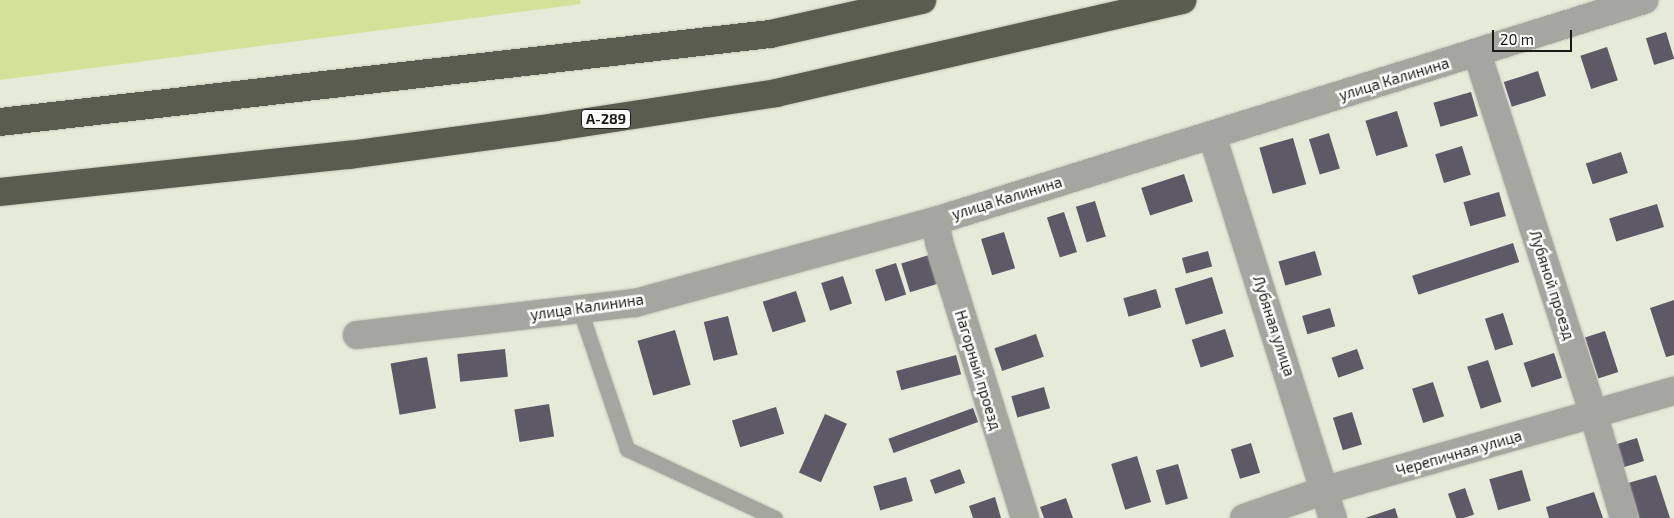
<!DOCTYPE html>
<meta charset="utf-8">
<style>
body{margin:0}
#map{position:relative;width:1674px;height:518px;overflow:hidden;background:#e6ead9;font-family:"Exo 2",sans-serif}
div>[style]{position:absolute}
.green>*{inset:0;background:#d4e199}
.building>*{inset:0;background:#5e5966;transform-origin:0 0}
.roads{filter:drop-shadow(0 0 1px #c1c5b6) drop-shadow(0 0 1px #c1c5b6)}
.lane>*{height:15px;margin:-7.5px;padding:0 7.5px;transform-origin:7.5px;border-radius:7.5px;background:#a4a69f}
.street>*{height:28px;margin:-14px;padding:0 14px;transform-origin:14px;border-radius:14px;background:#a4a69f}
.highway>*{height:28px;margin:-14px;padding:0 14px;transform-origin:14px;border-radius:14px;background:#595c4e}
span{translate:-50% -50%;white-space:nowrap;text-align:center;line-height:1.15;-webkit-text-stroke:5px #fff;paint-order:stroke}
.shield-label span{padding:1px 4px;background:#fff;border:1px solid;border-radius:4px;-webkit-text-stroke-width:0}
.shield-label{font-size:14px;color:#191a14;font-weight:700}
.street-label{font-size:15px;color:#191a14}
.scale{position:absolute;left:1492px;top:30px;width:80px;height:22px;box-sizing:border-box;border:2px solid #191a14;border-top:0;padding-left:6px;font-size:15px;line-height:18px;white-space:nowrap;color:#191a14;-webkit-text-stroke:4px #fff;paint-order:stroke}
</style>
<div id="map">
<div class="green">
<div style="clip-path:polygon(0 0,580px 0,581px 4px,0 80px)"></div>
</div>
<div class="building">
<div style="left:1666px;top:32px;width:28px;height:21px;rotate:73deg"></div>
<div style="left:1607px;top:47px;width:35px;height:28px;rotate:72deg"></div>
<div style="left:1538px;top:71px;width:26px;height:36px;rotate:72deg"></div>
<div style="left:1471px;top:92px;width:25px;height:39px;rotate:74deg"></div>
<div style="left:1397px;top:111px;width:37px;height:33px;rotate:73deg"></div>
<div style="left:1329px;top:133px;width:37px;height:21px;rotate:73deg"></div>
<div style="left:1293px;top:138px;width:48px;height:35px;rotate:74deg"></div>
<div style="left:1462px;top:146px;width:30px;height:28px;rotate:73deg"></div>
<div style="left:1621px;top:152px;width:22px;height:37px;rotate:72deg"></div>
<div style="left:1184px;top:174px;width:29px;height:45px;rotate:72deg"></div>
<div style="left:1499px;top:192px;width:25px;height:37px;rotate:74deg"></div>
<div style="left:1095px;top:201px;width:37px;height:20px;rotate:73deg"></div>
<div style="left:1657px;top:204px;width:24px;height:50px;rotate:73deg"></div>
<div style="left:1064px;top:212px;width:42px;height:18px;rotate:72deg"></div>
<div style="left:1004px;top:232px;width:38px;height:24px;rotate:73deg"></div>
<div style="left:1513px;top:243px;width:20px;height:106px;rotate:72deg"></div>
<div style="left:1208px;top:251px;width:16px;height:27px;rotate:75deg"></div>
<div style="left:1315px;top:251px;width:25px;height:38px;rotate:74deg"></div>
<div style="left:929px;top:255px;width:30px;height:29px;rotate:73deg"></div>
<div style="left:896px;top:263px;width:33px;height:22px;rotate:72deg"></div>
<div style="left:843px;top:276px;width:29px;height:23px;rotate:72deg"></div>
<div style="left:1212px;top:277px;width:38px;height:39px;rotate:73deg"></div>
<div style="left:1156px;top:289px;width:19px;height:34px;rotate:74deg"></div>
<div style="left:796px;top:291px;width:32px;height:35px;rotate:72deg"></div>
<div style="clip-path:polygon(1674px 300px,1674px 355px,1666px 357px,1650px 308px)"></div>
<div style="left:1330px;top:308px;width:19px;height:29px;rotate:74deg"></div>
<div style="left:1503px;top:313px;width:33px;height:19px;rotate:72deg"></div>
<div style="left:728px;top:316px;width:40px;height:25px;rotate:76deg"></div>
<div style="left:1225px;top:329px;width:29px;height:35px;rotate:72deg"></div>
<div style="left:675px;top:330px;width:57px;height:39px;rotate:74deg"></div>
<div style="left:1605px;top:331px;width:43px;height:21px;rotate:72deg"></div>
<div style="left:1036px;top:334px;width:24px;height:44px;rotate:71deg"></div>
<div style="left:505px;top:349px;width:28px;height:48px;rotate:84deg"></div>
<div style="left:1357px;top:349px;width:21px;height:27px;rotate:71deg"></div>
<div style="left:1554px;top:353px;width:26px;height:32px;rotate:72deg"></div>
<div style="left:956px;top:355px;width:20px;height:62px;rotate:75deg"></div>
<div style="left:427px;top:357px;width:52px;height:37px;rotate:80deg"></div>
<div style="left:1488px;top:360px;width:44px;height:22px;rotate:72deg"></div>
<div style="left:1433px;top:382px;width:36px;height:22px;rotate:72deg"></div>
<div style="left:1044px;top:387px;width:22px;height:34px;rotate:74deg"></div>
<div style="left:549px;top:404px;width:33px;height:35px;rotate:81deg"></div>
<div style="left:776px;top:407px;width:28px;height:46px;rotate:73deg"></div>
<div style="left:973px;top:408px;width:15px;height:90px;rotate:70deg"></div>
<div style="left:1352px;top:412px;width:34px;height:20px;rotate:73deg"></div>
<div style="left:825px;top:414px;width:24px;height:64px;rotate:24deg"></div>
<div style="left:1637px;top:438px;width:24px;height:23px;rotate:73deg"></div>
<div style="left:1251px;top:443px;width:31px;height:21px;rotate:73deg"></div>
<div style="left:1137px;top:456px;width:48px;height:27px;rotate:73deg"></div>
<div style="left:1178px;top:464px;width:36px;height:23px;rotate:74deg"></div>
<div style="left:960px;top:469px;width:15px;height:32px;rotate:70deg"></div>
<div style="left:1522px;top:470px;width:32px;height:34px;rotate:74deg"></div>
<div style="clip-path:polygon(1656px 475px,1670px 518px,1639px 518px,1628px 483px)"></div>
<div style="left:906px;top:477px;width:25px;height:34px;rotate:74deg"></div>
<div style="left:1465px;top:488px;width:28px;height:18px;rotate:71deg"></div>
<div style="clip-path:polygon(1594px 492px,1603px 518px,1549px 518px,1546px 507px)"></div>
<div style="clip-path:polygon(995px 497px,1001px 518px,973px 518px,969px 506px)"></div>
<div style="clip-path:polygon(1066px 498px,1073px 518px,1044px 518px,1040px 507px)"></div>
<div style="clip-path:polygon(1395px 508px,1398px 518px,1365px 518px)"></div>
</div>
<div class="roads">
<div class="lane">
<div style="left:580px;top:310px;width:147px;rotate:71.3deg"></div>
<div style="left:627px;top:449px;width:163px;rotate:25deg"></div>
</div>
<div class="street">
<div style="left:1477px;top:53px;width:381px;rotate:72.1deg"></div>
<div style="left:1594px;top:416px;width:106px;rotate:73.6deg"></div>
<div style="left:1212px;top:135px;width:402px;rotate:72.5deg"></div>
<div style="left:935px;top:221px;width:21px;rotate:79deg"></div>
<div style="left:939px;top:242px;width:289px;rotate:72.7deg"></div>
<div style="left:357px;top:335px;width:280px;rotate:-6.6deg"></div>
<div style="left:635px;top:303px;width:311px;rotate:-15.3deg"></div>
<div style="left:935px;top:221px;width:743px;rotate:-17.31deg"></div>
<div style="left:1244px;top:518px;width:87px;rotate:-18.9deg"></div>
<div style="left:1326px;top:490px;width:362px;rotate:-15.9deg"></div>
</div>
<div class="highway">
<div style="left:0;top:122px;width:775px;rotate:-6.52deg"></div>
<div style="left:770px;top:34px;width:156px;rotate:-12.6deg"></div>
<div style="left:0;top:192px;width:351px;rotate:-6.1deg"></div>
<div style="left:349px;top:155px;width:208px;rotate:-7.7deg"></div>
<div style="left:555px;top:127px;width:224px;rotate:-8.7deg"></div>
<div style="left:776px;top:93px;width:417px;rotate:-12.9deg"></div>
</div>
</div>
<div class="shield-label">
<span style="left:606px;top:119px">А-289</span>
</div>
<div class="street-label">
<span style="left:1394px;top:79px;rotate:-17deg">улица Калинина</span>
<span style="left:1007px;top:198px;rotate:-17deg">улица Калинина</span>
<span style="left:1552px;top:285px;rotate:72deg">Лубяной проезд</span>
<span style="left:587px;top:307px;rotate:-8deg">улица Калинина</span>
<span style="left:1274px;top:326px;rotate:72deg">Лубяная улица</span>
<span style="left:978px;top:370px;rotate:73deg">Нагорный проезд</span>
<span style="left:1459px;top:453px;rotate:-16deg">Черепичная улица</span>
</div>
<div class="scale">20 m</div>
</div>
